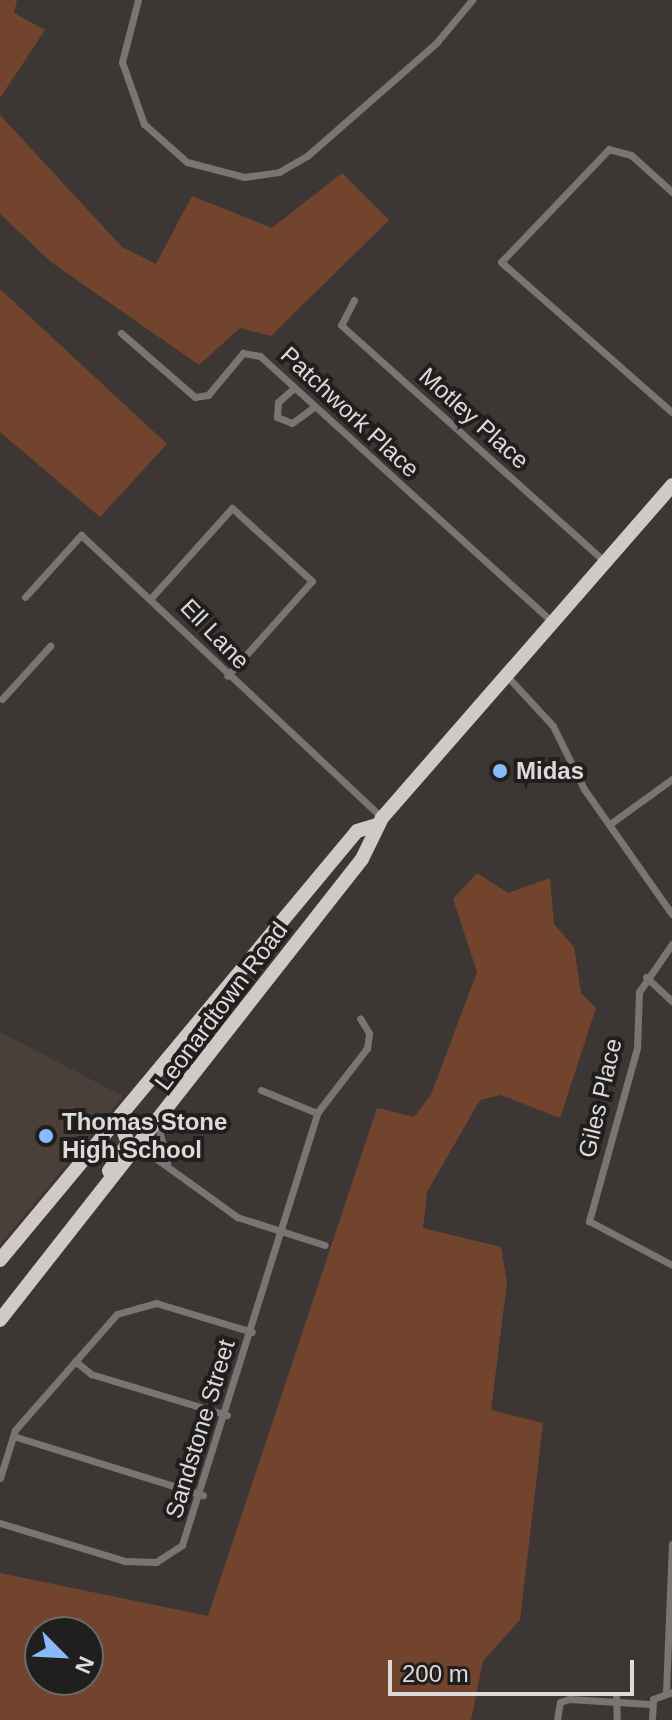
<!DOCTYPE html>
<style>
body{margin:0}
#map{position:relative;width:672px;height:1720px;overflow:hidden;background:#3c3734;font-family:Helvetica,sans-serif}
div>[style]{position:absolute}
.built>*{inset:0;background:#4b3f3a}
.green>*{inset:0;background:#72442e}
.street>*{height:7px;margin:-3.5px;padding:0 3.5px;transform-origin:3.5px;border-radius:3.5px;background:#787574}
.highway>*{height:14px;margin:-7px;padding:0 7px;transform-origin:7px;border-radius:7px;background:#d0c9c7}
.dots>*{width:22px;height:22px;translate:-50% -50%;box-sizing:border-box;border:4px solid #211f1d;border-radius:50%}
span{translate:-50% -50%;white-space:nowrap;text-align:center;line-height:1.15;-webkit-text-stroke:8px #211f1d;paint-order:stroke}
.street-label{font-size:24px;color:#dddad9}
.poi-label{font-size:24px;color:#dddad9;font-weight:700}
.left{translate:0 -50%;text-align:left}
.north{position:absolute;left:24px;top:1616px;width:80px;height:80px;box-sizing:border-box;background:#211f1d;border:2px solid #6c6a68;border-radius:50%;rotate:114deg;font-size:22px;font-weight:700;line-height:32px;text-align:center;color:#dddad9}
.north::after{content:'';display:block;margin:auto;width:28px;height:36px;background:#89bafc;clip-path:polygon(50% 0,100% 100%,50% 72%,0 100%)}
.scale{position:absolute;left:388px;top:1660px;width:246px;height:36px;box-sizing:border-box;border:4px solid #dddad9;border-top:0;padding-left:10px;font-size:24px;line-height:28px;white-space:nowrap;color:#dddad9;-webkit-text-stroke:6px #211f1d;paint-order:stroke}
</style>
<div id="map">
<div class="built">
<div style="clip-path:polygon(0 1032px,123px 1096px,0 1245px)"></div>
</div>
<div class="green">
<div style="clip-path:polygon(0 0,17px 0,14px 13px,45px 30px,0 98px)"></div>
<div style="clip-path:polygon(0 115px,122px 247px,156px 264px,192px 196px,272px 228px,342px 173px,389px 220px,271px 336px,240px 328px,199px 365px,51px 262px,0 214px)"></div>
<div style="clip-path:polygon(0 289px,167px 444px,100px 517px,0 432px)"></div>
<div style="clip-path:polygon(evenodd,477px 873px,508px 893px,550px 878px,554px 924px,574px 947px,581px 993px,596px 1008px,560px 1118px,501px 1095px,480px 1100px,427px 1192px,423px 1228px,501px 1247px,507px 1282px,491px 1410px,543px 1423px,520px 1620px,483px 1661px,471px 1720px,0 1720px,0 1573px,208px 1616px,377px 1108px,414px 1117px,431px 1095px,477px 972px,453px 899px,477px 873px,40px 1632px,88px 1632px,88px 1680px,40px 1680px,40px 1632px)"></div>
</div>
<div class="street">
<div style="left:138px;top:0;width:64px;rotate:104.5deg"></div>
<div style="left:122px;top:62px;width:66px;rotate:70.5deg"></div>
<div style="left:144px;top:124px;width:57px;rotate:41.5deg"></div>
<div style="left:187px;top:162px;width:59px;rotate:14.7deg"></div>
<div style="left:244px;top:177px;width:35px;rotate:-8deg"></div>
<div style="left:279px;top:172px;width:32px;rotate:-30deg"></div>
<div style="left:307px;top:156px;width:173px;rotate:-41.2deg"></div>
<div style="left:437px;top:42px;width:55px;rotate:-50.2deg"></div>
<div style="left:672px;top:192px;width:55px;rotate:-137.9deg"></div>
<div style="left:631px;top:155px;width:23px;rotate:-165deg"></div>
<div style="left:609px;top:149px;width:156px;rotate:133.7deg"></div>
<div style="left:501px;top:262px;width:227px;rotate:41.3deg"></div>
<div style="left:354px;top:300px;width:28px;rotate:117deg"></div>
<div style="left:341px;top:325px;width:352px;rotate:41.9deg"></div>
<div style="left:121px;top:333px;width:98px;rotate:40.9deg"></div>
<div style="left:195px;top:397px;width:13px;rotate:-9deg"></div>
<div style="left:208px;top:395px;width:55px;rotate:-50.2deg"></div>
<div style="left:243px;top:353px;width:17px;rotate:10deg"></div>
<div style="left:260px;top:356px;width:394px;rotate:42.3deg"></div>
<div style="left:294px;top:388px;width:21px;rotate:139deg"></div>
<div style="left:278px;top:402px;width:15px;rotate:94deg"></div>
<div style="left:277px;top:417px;width:16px;rotate:22deg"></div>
<div style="left:292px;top:423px;width:27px;rotate:-36deg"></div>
<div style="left:25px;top:597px;width:84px;rotate:-47.9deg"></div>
<div style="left:81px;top:535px;width:413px;rotate:43.2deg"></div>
<div style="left:151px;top:598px;width:121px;rotate:-48deg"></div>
<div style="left:232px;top:508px;width:108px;rotate:42.4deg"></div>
<div style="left:312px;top:581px;width:127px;rotate:131.8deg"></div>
<div style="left:506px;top:675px;width:69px;rotate:47.3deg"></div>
<div style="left:553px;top:726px;width:70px;rotate:63.8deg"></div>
<div style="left:584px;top:789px;width:153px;rotate:54.9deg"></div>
<div style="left:2px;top:699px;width:72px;rotate:-47.8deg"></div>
<div style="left:610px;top:824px;width:77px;rotate:-36deg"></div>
<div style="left:672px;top:944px;width:58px;rotate:124.5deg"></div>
<div style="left:639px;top:992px;width:56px;rotate:92deg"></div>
<div style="left:637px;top:1048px;width:180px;rotate:105.5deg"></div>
<div style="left:589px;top:1221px;width:94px;rotate:27.9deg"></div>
<div style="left:646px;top:977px;width:35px;rotate:43deg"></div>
<div style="left:261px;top:1090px;width:61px;rotate:22.3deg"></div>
<div style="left:158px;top:1126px;width:38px;rotate:76deg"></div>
<div style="left:140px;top:1147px;width:120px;rotate:35.8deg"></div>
<div style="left:237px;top:1217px;width:92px;rotate:17.7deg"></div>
<div style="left:75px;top:1361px;width:21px;rotate:39deg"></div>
<div style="left:91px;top:1374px;width:142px;rotate:16.8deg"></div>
<div style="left:13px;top:1436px;width:199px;rotate:17.3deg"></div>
<div style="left:0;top:1478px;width:50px;rotate:-72.6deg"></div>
<div style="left:15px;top:1430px;width:154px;rotate:-48.7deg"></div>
<div style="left:117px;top:1314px;width:41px;rotate:-15.8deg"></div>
<div style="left:156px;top:1303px;width:100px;rotate:16.8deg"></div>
<div style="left:0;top:1523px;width:131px;rotate:16.9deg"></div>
<div style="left:125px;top:1561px;width:31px;rotate:2deg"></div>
<div style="left:156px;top:1562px;width:31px;rotate:-33deg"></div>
<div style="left:182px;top:1545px;width:453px;rotate:-72.6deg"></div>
<div style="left:317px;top:1113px;width:82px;rotate:-52.4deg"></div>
<div style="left:367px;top:1048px;width:15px;rotate:-82deg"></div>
<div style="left:369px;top:1033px;width:17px;rotate:-121deg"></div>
<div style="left:666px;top:1692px;width:148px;rotate:-87.7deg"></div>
<div style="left:616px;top:1697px;width:23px;rotate:88deg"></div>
<div style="left:557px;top:1720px;width:18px;rotate:-81deg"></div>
<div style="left:560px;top:1702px;width:9px;rotate:-18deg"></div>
<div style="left:569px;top:1699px;width:81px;rotate:3.5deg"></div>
<div style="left:652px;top:1720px;width:21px;rotate:-87deg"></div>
<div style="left:653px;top:1699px;width:20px;rotate:-20deg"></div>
</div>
<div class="highway">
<div style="left:109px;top:1171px;width:34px;rotate:-56deg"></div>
<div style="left:128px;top:1143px;width:26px;rotate:-111deg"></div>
<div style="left:0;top:1260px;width:558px;rotate:-50.23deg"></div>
<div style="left:357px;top:831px;width:21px;rotate:-17deg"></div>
<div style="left:0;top:1320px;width:586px;rotate:-51.86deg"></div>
<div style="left:362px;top:859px;width:46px;rotate:-64deg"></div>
<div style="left:382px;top:818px;width:442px;rotate:-48.9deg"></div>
</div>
<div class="dots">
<div style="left:500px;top:771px;background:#89bafc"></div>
<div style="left:46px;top:1136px;background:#89bafc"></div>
</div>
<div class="street-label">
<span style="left:350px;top:412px;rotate:43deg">Patchwork Place</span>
<span style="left:474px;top:418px;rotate:42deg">Motley Place</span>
<span style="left:215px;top:634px;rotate:46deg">Ell Lane</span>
<span style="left:221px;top:1006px;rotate:-53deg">Leonardtown Road</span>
<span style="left:600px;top:1098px;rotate:-77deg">Giles Place</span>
<span style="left:200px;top:1429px;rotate:-73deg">Sandstone Street</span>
</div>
<div class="poi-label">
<span class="left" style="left:516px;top:771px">Midas</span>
<span class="left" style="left:62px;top:1136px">Thomas Stone<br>High School</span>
</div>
<div class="north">N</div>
<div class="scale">200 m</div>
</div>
